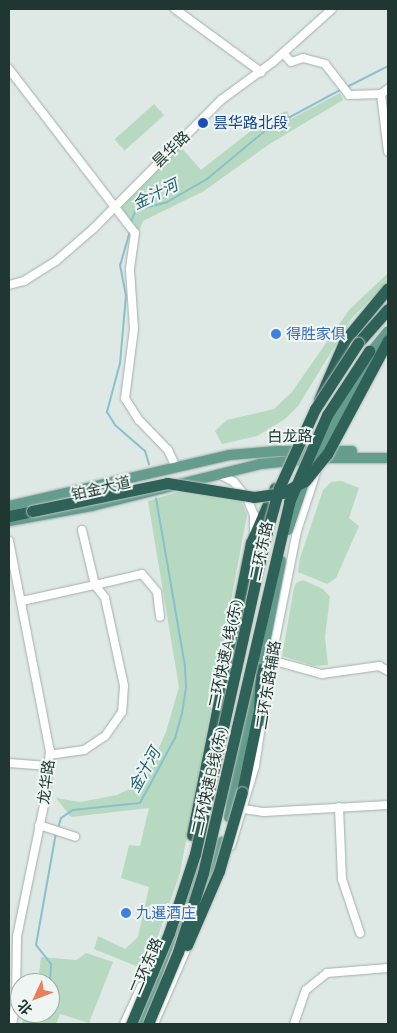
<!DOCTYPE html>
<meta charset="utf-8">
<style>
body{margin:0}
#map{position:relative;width:397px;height:1033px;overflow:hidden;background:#dee8e4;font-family:Quicksand,"Noto Sans SC",sans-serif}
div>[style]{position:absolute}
.green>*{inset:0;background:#b7d9c1;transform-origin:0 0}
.stream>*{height:2px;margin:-1px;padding:0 1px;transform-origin:1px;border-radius:1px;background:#88c0cb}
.roads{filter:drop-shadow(0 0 1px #a1afab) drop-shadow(0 0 1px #a1afab)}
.minor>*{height:8px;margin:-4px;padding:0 4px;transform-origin:4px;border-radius:4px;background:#fff}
.major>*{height:10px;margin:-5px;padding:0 5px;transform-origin:5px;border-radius:5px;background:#659c8e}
.highway>*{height:11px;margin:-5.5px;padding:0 5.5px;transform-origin:5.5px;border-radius:5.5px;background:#2e6157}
.bridges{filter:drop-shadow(0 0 1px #bcc3c1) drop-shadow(0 0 1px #bcc3c1)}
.major-bridge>*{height:10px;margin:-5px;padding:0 5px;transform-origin:5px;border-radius:5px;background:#659c8e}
.highway-bridge>*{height:11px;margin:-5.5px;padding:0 5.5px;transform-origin:5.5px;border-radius:5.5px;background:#2e6157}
.dots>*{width:14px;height:14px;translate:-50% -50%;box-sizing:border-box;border:2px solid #eef5f2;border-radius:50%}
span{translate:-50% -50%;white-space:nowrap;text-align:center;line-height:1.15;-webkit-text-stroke:4px #eef5f2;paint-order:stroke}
.transit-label{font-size:15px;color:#164399}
.left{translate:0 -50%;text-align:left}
.street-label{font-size:15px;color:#203731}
.shop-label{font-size:15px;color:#366cbe}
.water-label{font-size:16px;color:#1f606e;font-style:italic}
.frame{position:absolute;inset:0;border:10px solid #203731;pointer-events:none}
.north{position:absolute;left:10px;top:973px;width:50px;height:50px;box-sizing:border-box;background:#eef5f2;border:1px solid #9ca9a5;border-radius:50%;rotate:227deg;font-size:14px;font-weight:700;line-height:20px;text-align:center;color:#203731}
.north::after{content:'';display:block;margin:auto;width:18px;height:22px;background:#e97f5b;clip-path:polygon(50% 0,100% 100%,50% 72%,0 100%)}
</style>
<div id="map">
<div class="green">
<div style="clip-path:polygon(340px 93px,343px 100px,268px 145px,204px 191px,143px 221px,139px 231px,124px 212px,121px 205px,180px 146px,201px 170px,266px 119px,287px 111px,291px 119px)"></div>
<div style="left:154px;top:104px;width:15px;height:53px;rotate:48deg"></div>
<div style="clip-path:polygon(388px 273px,388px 281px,352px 318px,298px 406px,285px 419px,257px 436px,222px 444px,215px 431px,227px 420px,274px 409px,292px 392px,349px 310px)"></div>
<div style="clip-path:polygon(341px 481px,359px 488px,349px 518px,359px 526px,336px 578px,327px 584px,298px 572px,300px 558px,323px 490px,331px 482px)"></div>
<div style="clip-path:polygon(195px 487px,239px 495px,247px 515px,180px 873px,146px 970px,94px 949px,98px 936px,125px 949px,138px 937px,149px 887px,121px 878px,129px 845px,140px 846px,149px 808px,71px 817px,56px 798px,80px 802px,117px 795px,135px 786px,151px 766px,166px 732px,179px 687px,148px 501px)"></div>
<div style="clip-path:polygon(303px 580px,323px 589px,330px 597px,325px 637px,328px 665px,314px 666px,282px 656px,294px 588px,296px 583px)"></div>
<div style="clip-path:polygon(86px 953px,113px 962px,89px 1023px,60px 1014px,56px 1024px,22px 1024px,23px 1013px,50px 1013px,50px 983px,38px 983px,41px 957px,76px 960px)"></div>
</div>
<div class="stream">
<div style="left:347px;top:87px;width:46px;rotate:-27.1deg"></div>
<div style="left:130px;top:224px;width:15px;rotate:-67deg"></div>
<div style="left:136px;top:210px;width:32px;rotate:-14deg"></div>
<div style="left:167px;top:202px;width:46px;rotate:-29.9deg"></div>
<div style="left:207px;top:179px;width:77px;rotate:-39.7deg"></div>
<div style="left:266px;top:130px;width:86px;rotate:-28.3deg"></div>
<div style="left:130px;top:231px;width:35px;rotate:106deg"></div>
<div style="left:120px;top:265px;width:31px;rotate:79deg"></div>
<div style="left:126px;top:295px;width:68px;rotate:95deg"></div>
<div style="left:120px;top:363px;width:51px;rotate:104.9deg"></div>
<div style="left:107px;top:412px;width:15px;rotate:58deg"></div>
<div style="left:115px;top:425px;width:40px;rotate:41deg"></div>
<div style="left:145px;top:451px;width:14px;rotate:73deg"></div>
<div style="left:58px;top:828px;width:10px;rotate:-73deg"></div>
<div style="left:61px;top:818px;width:14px;rotate:-34deg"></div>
<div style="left:73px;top:810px;width:67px;rotate:-6deg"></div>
<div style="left:140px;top:803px;width:74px;rotate:-61.7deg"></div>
<div style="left:175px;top:738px;width:26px;rotate:-74deg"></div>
<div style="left:182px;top:713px;width:26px;rotate:-81deg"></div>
<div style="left:186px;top:687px;width:21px;rotate:-93deg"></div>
<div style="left:185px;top:666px;width:170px;rotate:-99.8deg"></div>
<div style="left:50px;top:984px;width:20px;rotate:-87deg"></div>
<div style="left:51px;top:964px;width:24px;rotate:-128deg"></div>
<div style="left:36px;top:945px;width:114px;rotate:-79.9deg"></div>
<div style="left:30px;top:1024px;width:13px;rotate:-58deg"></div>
</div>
<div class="roads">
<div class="minor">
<div style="left:175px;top:9px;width:107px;rotate:36.2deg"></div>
<div style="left:283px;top:53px;width:12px;rotate:48deg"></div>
<div style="left:291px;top:62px;width:13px;rotate:-18deg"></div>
<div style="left:303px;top:58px;width:23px;rotate:15deg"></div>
<div style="left:325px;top:64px;width:39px;rotate:52deg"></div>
<div style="left:349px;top:95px;width:32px;rotate:-2deg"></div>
<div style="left:381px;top:94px;width:9px;rotate:-36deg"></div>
<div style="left:9px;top:69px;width:207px;rotate:52.5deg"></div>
<div style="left:135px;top:233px;width:37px;rotate:98deg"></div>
<div style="left:130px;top:270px;width:59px;rotate:86.1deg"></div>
<div style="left:134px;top:329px;width:70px;rotate:97.4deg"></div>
<div style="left:125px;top:398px;width:26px;rotate:58deg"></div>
<div style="left:139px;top:420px;width:42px;rotate:46deg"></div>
<div style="left:168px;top:450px;width:19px;rotate:65deg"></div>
<div style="left:381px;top:94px;width:58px;rotate:83.1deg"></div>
<div style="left:9px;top:285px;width:16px;rotate:-15deg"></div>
<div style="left:24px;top:281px;width:38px;rotate:-32deg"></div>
<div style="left:56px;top:261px;width:50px;rotate:-41deg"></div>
<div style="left:94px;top:228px;width:180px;rotate:-45.2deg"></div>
<div style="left:221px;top:100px;width:64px;rotate:-36.2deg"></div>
<div style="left:273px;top:62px;width:79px;rotate:-41.9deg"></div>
<div style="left:219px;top:474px;width:17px;rotate:28deg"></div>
<div style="left:234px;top:482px;width:21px;rotate:51deg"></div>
<div style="left:247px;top:498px;width:18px;rotate:68deg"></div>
<div style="left:254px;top:515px;width:15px;rotate:90deg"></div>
<div style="left:82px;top:530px;width:57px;rotate:76.7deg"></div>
<div style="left:95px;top:585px;width:48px;rotate:-13.2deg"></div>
<div style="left:142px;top:574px;width:23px;rotate:50deg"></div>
<div style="left:157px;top:592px;width:25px;rotate:83deg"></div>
<div style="left:9px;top:541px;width:214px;rotate:79deg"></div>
<div style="left:50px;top:751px;width:54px;rotate:96.3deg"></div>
<div style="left:44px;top:805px;width:134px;rotate:101.6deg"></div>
<div style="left:17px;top:936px;width:64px;rotate:90.9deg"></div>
<div style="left:16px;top:1000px;width:24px;rotate:99deg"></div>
<div style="left:22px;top:601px;width:75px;rotate:-12.4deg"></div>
<div style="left:95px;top:585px;width:16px;rotate:52deg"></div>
<div style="left:105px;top:598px;width:90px;rotate:77.8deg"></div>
<div style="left:124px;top:686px;width:26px;rotate:94deg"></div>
<div style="left:122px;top:712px;width:29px;rotate:125deg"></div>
<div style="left:105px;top:736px;width:25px;rotate:146deg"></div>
<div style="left:84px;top:750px;width:34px;rotate:172deg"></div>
<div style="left:271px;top:660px;width:53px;rotate:15.4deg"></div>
<div style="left:322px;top:674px;width:58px;rotate:-8deg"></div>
<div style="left:379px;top:666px;width:10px;rotate:29deg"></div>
<div style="left:270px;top:666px;width:138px;rotate:-78.7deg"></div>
<div style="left:297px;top:531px;width:61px;rotate:-71.9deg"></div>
<div style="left:9px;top:763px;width:40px;rotate:4.3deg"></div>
<div style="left:212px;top:801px;width:73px;rotate:-77.3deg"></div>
<div style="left:339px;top:807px;width:72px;rotate:87.6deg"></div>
<div style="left:342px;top:879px;width:57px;rotate:71.6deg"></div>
<div style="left:244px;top:809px;width:20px;rotate:9deg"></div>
<div style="left:264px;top:812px;width:124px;rotate:-3.2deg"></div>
<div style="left:39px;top:825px;width:38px;rotate:18deg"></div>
<div style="left:231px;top:846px;width:84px;rotate:-73.3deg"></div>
<div style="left:255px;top:766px;width:88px;rotate:-81.5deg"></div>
<div style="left:124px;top:1024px;width:41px;rotate:-65.3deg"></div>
<div style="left:154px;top:1024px;width:90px;rotate:-66.6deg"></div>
<div style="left:294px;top:1024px;width:36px;rotate:-71deg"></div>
<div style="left:306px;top:990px;width:27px;rotate:-39deg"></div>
<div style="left:327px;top:973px;width:61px;rotate:-4.7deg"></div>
</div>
<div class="major">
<div style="left:9px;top:506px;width:227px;rotate:-13deg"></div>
<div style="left:230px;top:455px;width:48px;rotate:-4.8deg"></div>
<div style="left:278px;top:451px;width:74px"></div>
<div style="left:9px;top:521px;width:84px;rotate:-10.2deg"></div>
<div style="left:92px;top:506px;width:173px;rotate:-14deg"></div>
<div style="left:260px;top:464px;width:62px;rotate:-5.5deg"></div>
<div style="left:322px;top:458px;width:66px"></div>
<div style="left:262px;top:689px;width:30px;rotate:-73deg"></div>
<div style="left:261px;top:703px;width:18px;rotate:84deg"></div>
<div style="left:225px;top:800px;width:38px;rotate:-76deg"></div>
<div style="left:229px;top:817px;width:136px;rotate:-78.1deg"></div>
<div style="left:206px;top:840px;width:44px;rotate:-79.5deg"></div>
<div style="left:197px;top:906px;width:69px;rotate:-68.7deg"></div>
<div style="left:152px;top:989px;width:153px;rotate:-69.8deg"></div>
<div style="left:141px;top:1024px;width:44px;rotate:-65.8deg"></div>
</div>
<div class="highway">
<div style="left:358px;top:343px;width:45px;rotate:-48.6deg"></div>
<div style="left:319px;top:400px;width:65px;rotate:-66.6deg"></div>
<div style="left:345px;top:340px;width:67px;rotate:-50.4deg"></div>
<div style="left:9px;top:516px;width:24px;rotate:-12deg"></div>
<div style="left:242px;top:792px;width:84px;rotate:-78.3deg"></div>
<div style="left:259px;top:710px;width:52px;rotate:-86.7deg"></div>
<div style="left:192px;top:835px;width:298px;rotate:-78.6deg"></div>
<div style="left:251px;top:543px;width:60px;rotate:-66.4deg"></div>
</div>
</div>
<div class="bridges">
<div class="major-bridge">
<div style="left:367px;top:357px;width:33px;rotate:-51deg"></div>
<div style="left:313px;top:459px;width:63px;rotate:-61.4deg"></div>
<div style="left:343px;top:404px;width:50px;rotate:-54.7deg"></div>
<div style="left:288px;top:530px;width:56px;rotate:-71.2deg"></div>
<div style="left:262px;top:658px;width:99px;rotate:-78.9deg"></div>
</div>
<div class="highway-bridge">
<div style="left:32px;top:511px;width:138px;rotate:-11.7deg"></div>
<div style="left:167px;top:483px;width:88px;rotate:9.1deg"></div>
<div style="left:254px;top:497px;width:28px;rotate:-8deg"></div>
<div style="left:282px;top:493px;width:26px;rotate:-28deg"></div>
<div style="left:305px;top:481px;width:35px;rotate:-51deg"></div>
<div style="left:327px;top:454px;width:129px;rotate:-61.8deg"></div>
<div style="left:187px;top:945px;width:81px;rotate:-66.6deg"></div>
<div style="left:219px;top:871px;width:82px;rotate:-73.8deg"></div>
<div style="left:131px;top:1024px;width:99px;rotate:-67.3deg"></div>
<div style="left:169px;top:933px;width:83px;rotate:-71.8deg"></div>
<div style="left:195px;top:854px;width:323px;rotate:-77.5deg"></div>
<div style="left:265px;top:539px;width:53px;rotate:-74.6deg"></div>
<div style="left:279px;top:488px;width:87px;rotate:-65.5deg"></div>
<div style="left:315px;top:409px;width:79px;rotate:-56.9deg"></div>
<div style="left:148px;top:1024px;width:78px;rotate:-67.4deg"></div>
<div style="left:178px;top:952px;width:83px;rotate:-72.4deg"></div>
<div style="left:203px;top:873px;width:381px;rotate:-76.9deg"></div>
<div style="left:289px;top:502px;width:95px;rotate:-66.4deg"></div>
<div style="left:327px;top:415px;width:77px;rotate:-56.7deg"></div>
</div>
</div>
<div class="dots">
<div style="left:203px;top:123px;background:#1a4fb4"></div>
<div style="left:276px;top:334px;background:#3f7fe0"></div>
<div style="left:126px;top:913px;background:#3f7fe0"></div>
</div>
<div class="transit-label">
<span class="left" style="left:213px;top:123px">昙华路北段</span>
</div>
<div class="street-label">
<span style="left:171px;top:149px;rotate:-44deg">昙华路</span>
<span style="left:290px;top:436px;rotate:-1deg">白龙路</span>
<span style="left:101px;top:488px;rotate:-13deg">铂金大道</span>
<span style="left:261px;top:551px;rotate:-78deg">二环东路</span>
<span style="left:225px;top:654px;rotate:-78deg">二环快速A线(东)</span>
<span style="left:268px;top:685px;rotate:-81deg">二环东路辅路</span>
<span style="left:209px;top:781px;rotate:-77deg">二环快速B线(东)</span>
<span style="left:46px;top:782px;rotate:-83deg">龙华路</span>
<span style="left:146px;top:966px;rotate:-67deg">二环东路</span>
</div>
<div class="shop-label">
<span class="left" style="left:286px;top:334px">得胜家俱</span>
<span class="left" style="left:136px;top:913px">九暹酒庄</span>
</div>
<div class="water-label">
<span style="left:155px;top:194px;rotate:-26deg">金汁河</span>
<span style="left:144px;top:770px;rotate:-61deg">金汁河</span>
</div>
<div class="frame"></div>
<div class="north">北</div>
</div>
